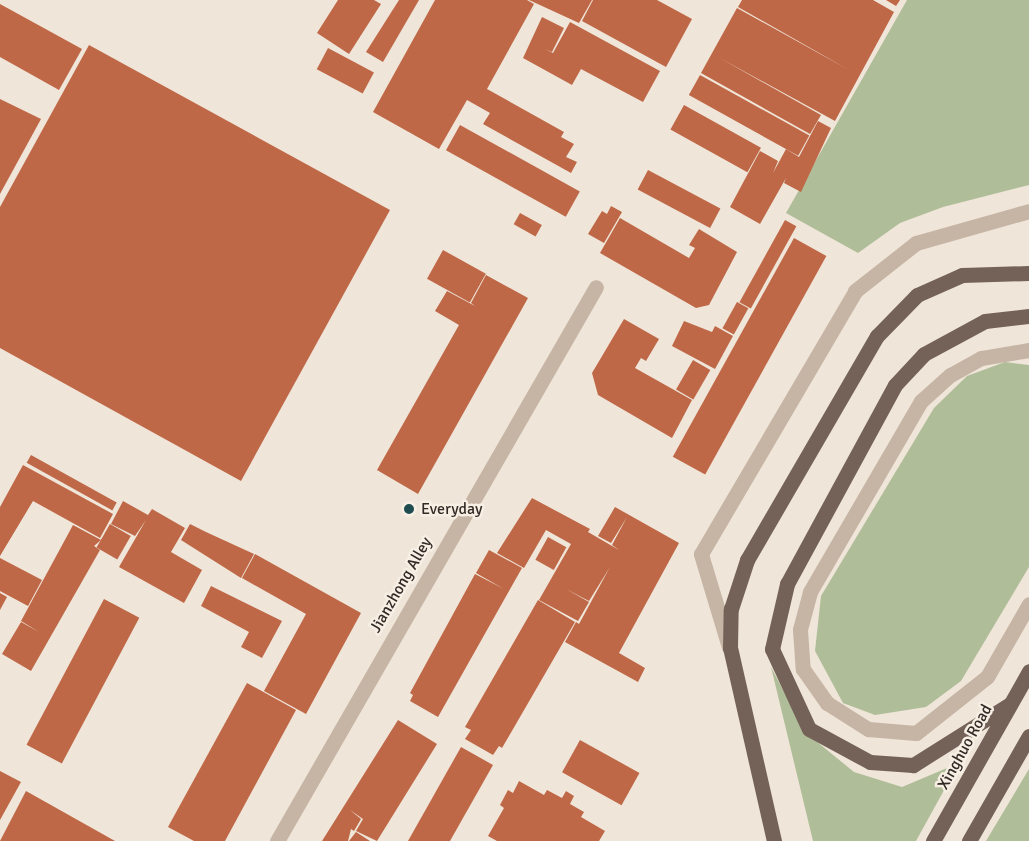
<!DOCTYPE html>
<style>
body{margin:0}
#map{position:relative;width:1029px;height:841px;overflow:hidden;background:#efe5d8;font-family:Signika,sans-serif}
div>[style]{position:absolute}
.green>*{inset:0;background:#b0bd99}
.building>*{inset:0;background:#bf6847;transform-origin:0 0}
.minor>*{height:15px;margin:-7.5px;padding:0 7.5px;transform-origin:7.5px;border-radius:7.5px;background:#c6b5a5}
.major>*{height:15px;margin:-7.5px;padding:0 7.5px;transform-origin:7.5px;border-radius:7.5px;background:#746258}
.dots>*{width:16px;height:16px;translate:-50% -50%;box-sizing:border-box;border:3px solid #f7efe4;border-radius:50%}
span{translate:-50% -50%;white-space:nowrap;text-align:center;line-height:1.15;-webkit-text-stroke:5px #f7efe4;paint-order:stroke}
.poi-label{font-size:16px;color:#322a26}
.left{translate:0 -50%;text-align:left}
.street-label{font-size:16px;color:#322a26}
</style>
<div id="map">
<div class="green">
<div style="clip-path:polygon(907px 0,1029px 0,1029px 185px,943px 207px,900px 223px,858px 253px,786px 213px)"></div>
<div style="clip-path:polygon(1005px 362px,1029px 365px,1029px 567px,961px 681px,926px 707px,875px 715px,843px 703px,815px 651px,821px 596px,934px 408px,967px 376px)"></div>
<div style="clip-path:polygon(771px 667px,805px 732px,854px 772px,902px 787px,959px 763px,916px 841px,813px 841px)"></div>
<div style="clip-path:polygon(1029px 769px,1029px 841px,986px 841px)"></div>
</div>
<div class="building">
<div style="clip-path:polygon(338px 0,374px 0,381px 4px,349px 54px,317px 33px)"></div>
<div style="clip-path:polygon(399px 0,419px 0,383px 62px,366px 52px)"></div>
<div style="clip-path:polygon(435px 0,527px 0,534px 4px,487px 89px,564px 132px,561px 137px,574px 144px,566px 157px,577px 162px,571px 173px,483px 124px,490px 113px,467px 100px,439px 149px,373px 112px)"></div>
<div style="clip-path:polygon(529px 0,592px 0,579px 23px)"></div>
<div style="clip-path:polygon(593px 0,657px 0,692px 19px,666px 67px,582px 21px)"></div>
<div style="clip-path:polygon(742px 0,873px 0,894px 12px,835px 121px,718px 57px,821px 115px,810px 134px,701px 73px,737px 8px,849px 70px,738px 7px)"></div>
<div style="clip-path:polygon(886px 0,900px 0,896px 6px)"></div>
<div style="clip-path:polygon(0 4px,82px 49px,59px 90px,0 57px)"></div>
<div style="clip-path:polygon(542px 17px,564px 28px,552px 52px,545px 49px,553px 53px,570px 22px,660px 71px,643px 102px,581px 69px,572px 85px,523px 58px)"></div>
<div style="clip-path:polygon(89px 45px,390px 210px,241px 481px,0 348px,0 207px)"></div>
<div style="left:328px;top:48px;width:52px;height:24px;rotate:28deg"></div>
<div style="left:700px;top:75px;width:125px;height:23px;rotate:29deg"></div>
<div style="clip-path:polygon(0 99px,41px 119px,0 194px)"></div>
<div style="left:684px;top:105px;width:88px;height:28px;rotate:29deg"></div>
<div style="clip-path:polygon(818px 121px,831px 128px,801px 192px,784px 183px,786px 178px,760px 224px,730px 207px,760px 151px,778px 161px,773px 173px,786px 149px,799px 157px)"></div>
<div style="left:460px;top:125px;width:137px;height:29px;rotate:29deg"></div>
<div style="left:648px;top:170px;width:82px;height:22px;rotate:28deg"></div>
<div style="clip-path:polygon(611px 206px,622px 212px,604px 243px,588px 234px,602px 211px,607px 214px)"></div>
<div style="left:520px;top:213px;width:25px;height:13px;rotate:29deg"></div>
<div style="clip-path:polygon(620px 218px,689px 258px,695px 248px,689px 245px,699px 229px,737px 252px,709px 305px,696px 308px,600px 253px)"></div>
<div style="left:785px;top:220px;width:13px;height:94px;rotate:29deg"></div>
<div style="left:794px;top:238px;width:37px;height:250px;rotate:29deg"></div>
<div style="left:443px;top:250px;width:49px;height:33px;rotate:29deg"></div>
<div style="clip-path:polygon(486px 275px,528px 298px,418px 494px,377px 470px,459px 325px,435px 311px,447px 291px,475px 306px,471px 303px)"></div>
<div style="left:737px;top:302px;width:13px;height:30px;rotate:29deg"></div>
<div style="clip-path:polygon(624px 319px,659px 339px,646px 361px,641px 358px,635px 368px,692px 400px,672px 438px,598px 395px,592px 373px)"></div>
<div style="clip-path:polygon(684px 321px,712px 332px,715px 326px,733px 336px,715px 369px,672px 346px)"></div>
<div style="left:693px;top:360px;width:20px;height:34px;rotate:30deg"></div>
<div style="left:31px;top:455px;width:98px;height:9px;rotate:29deg"></div>
<div style="clip-path:polygon(23px 465px,113px 514px,100px 538px,33px 501px,0 556px,0 507px)"></div>
<div style="clip-path:polygon(532px 498px,590px 529px,588px 532px,619px 550px,612px 545px,627px 517px,611px 543px,598px 536px,615px 507px,679px 543px,619px 653px,645px 668px,638px 682px,565px 642px,576px 622px,579px 624px,610px 567px,589px 601px,566px 589px,589px 602px,578px 621px,539px 600px,571px 544px,546px 530px,524px 568px,497px 553px)"></div>
<div style="clip-path:polygon(123px 501px,148px 515px,152px 509px,185px 528px,171px 552px,202px 570px,184px 603px,119px 567px,146px 520px,135px 536px,111px 524px)"></div>
<div style="left:110px;top:524px;width:24px;height:27px;rotate:30deg"></div>
<div style="clip-path:polygon(190px 524px,206px 532px,199px 545px,206px 532px,254px 554px,241px 578px,181px 540px)"></div>
<div style="clip-path:polygon(73px 525px,101px 540px,94px 546px,100px 550px,31px 671px,2px 654px,21px 622px,39px 632px,21px 621px)"></div>
<div style="left:548px;top:537px;width:21px;height:26px;rotate:29deg"></div>
<div style="clip-path:polygon(489px 550px,522px 568px,438px 717px,410px 701px,413px 695px,410px 693px,475px 574px,504px 589px,476px 573px)"></div>
<div style="clip-path:polygon(255px 554px,361px 613px,306px 714px,264px 691px,306px 614px,242px 578px)"></div>
<div style="clip-path:polygon(0 558px,42px 580px,28px 606px,0 591px)"></div>
<div style="clip-path:polygon(211px 586px,282px 621px,262px 658px,241px 647px,249px 632px,201px 606px)"></div>
<div style="clip-path:polygon(0 593px,7px 597px,0 610px)"></div>
<div style="left:104px;top:599px;width:40px;height:165px;rotate:28deg"></div>
<div style="clip-path:polygon(538px 600px,575px 622px,502px 748px,499px 746px,493px 755px,465px 739px,471px 730px,465px 727px)"></div>
<div style="clip-path:polygon(247px 683px,296px 710px,225px 841px,194px 841px,168px 827px)"></div>
<div style="clip-path:polygon(398px 720px,437px 744px,377px 841px,356px 831px,363px 819px,350px 810px,361px 819px,354px 831px,351px 829px,348px 841px,322px 841px)"></div>
<div style="left:580px;top:740px;width:68px;height:37px;rotate:29deg"></div>
<div style="clip-path:polygon(461px 747px,493px 765px,450px 841px,408px 841px)"></div>
<div style="clip-path:polygon(0 771px,21px 782px,0 820px)"></div>
<div style="clip-path:polygon(519px 781px,544px 795px,547px 790px,562px 798px,566px 791px,574px 796px,570px 804px,584px 812px,581px 817px,605px 831px,599px 841px,497px 841px,488px 836px,504px 808px,500px 805px,508px 790px,513px 793px)"></div>
<div style="clip-path:polygon(26px 791px,115px 841px,0 841px)"></div>
<div style="clip-path:polygon(356px 832px,370px 841px,349px 841px)"></div>
</div>
<div class="minor">
<div style="left:1029px;top:350px;width:49px;rotate:170.5deg"></div>
<div style="left:981px;top:358px;width:35px;rotate:151deg"></div>
<div style="left:950px;top:375px;width:39px;rotate:138deg"></div>
<div style="left:921px;top:401px;width:221px;rotate:120.2deg"></div>
<div style="left:810px;top:592px;width:39px;rotate:105deg"></div>
<div style="left:800px;top:630px;width:39px;rotate:86deg"></div>
<div style="left:803px;top:669px;width:42px;rotate:54.8deg"></div>
<div style="left:827px;top:703px;width:49px;rotate:32.4deg"></div>
<div style="left:868px;top:729px;width:48px;rotate:4.8deg"></div>
<div style="left:916px;top:733px;width:90px;rotate:-38.3deg"></div>
<div style="left:987px;top:677px;width:84px;rotate:-60.1deg"></div>
<div style="left:729px;top:647px;width:97px;rotate:-106.8deg"></div>
<div style="left:701px;top:554px;width:305px;rotate:-59.6deg"></div>
<div style="left:855px;top:291px;width:78px;rotate:-38.2deg"></div>
<div style="left:916px;top:243px;width:117px;rotate:-15.8deg"></div>
<div style="left:277px;top:841px;width:639px;rotate:-60.07deg"></div>
</div>
<div class="major">
<div style="left:1010px;top:704px;width:115px;rotate:147.8deg"></div>
<div style="left:913px;top:765px;width:43px;rotate:-176deg"></div>
<div style="left:870px;top:762px;width:69px;rotate:-151.6deg"></div>
<div style="left:809px;top:729px;width:88px;rotate:-114.8deg"></div>
<div style="left:772px;top:649px;width:67px;rotate:-77deg"></div>
<div style="left:787px;top:584px;width:226px;rotate:-61.5deg"></div>
<div style="left:895px;top:385px;width:42px;rotate:-46.9deg"></div>
<div style="left:924px;top:354px;width:69px;rotate:-28.4deg"></div>
<div style="left:985px;top:321px;width:44px;rotate:-6.5deg"></div>
<div style="left:774px;top:841px;width:198px;rotate:-102.8deg"></div>
<div style="left:730px;top:648px;width:39px;rotate:-89deg"></div>
<div style="left:731px;top:609px;width:52px;rotate:-71.9deg"></div>
<div style="left:747px;top:560px;width:259px;rotate:-59.9deg"></div>
<div style="left:877px;top:336px;width:57px;rotate:-45.7deg"></div>
<div style="left:917px;top:295px;width:49px;rotate:-24deg"></div>
<div style="left:962px;top:275px;width:67px;rotate:-1.7deg"></div>
<div style="left:933px;top:841px;width:195px;rotate:-60.5deg"></div>
<div style="left:969px;top:841px;width:121px;rotate:-60.3deg"></div>
</div>
<div class="dots">
<div style="left:409px;top:509px;background:#1e4c51"></div>
</div>
<div class="poi-label">
<span class="left" style="left:421px;top:509px">Everyday</span>
</div>
<div class="street-label">
<span style="left:401px;top:585px;rotate:-60deg">Jianzhong Alley</span>
<span style="left:965px;top:747px;rotate:-61deg">Xinghuo Road</span>
</div>
</div>
